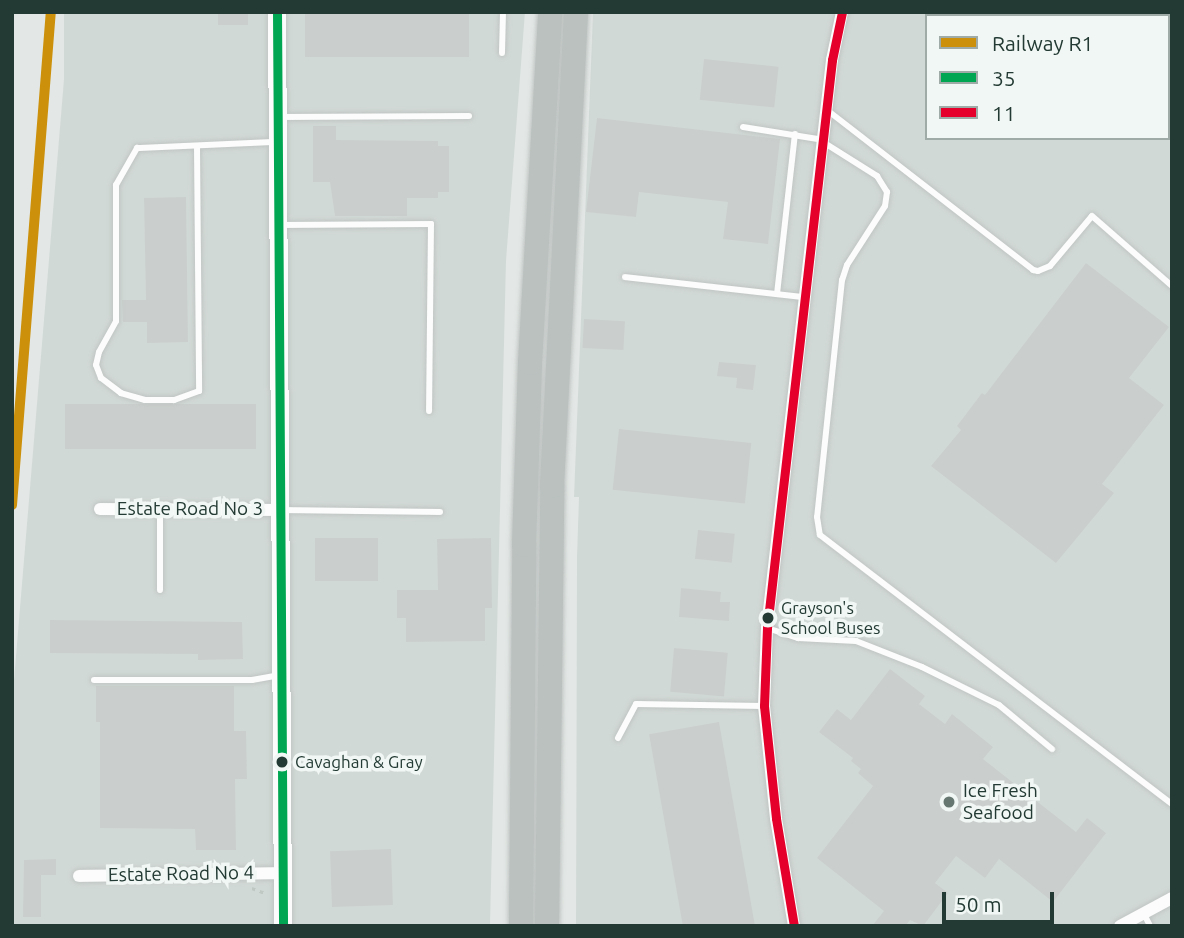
<!DOCTYPE html>
<style>
body{margin:0}
#map{position:relative;width:1184px;height:938px;overflow:hidden;background:#e3e8e6;font-family:Ubuntu,sans-serif}
div>[style]{position:absolute}
.built>*{inset:0;background:#d1d9d6}
.building>*{inset:0;background:#cacfcd;transform-origin:0 0}
.path>*{height:2.5px;margin-top:-1.25px;transform-origin:0;background:repeating-linear-gradient(90deg,#c0c8c4 0 3.5px,transparent 0 8.5px)}
.roads{filter:drop-shadow(0 0 2px #c0c5c3) drop-shadow(0 0 2px #c0c5c3)}
.lane>*{height:6px;margin:-3px;padding:0 3px;transform-origin:3px;border-radius:3px;background:#fbfcfb}
.street>*{height:12px;margin:-6px;padding:0 6px;transform-origin:6px;border-radius:6px;background:#fbfcfb}
.secondary>*{height:18px;margin:-9px;padding:0 9px;transform-origin:9px;border-radius:9px;background:#fbfcfb}
.highway>*{height:24px;margin:-12px;padding:0 12px;transform-origin:12px;border-radius:12px;background:#bac1bf}
.bus-1>*{height:9px;margin:-4.5px;padding:0 4.5px;transform-origin:4.5px;border-radius:4.5px;background:#00a651}
.bus-2>*{height:9px;margin:-4.5px;padding:0 4.5px;transform-origin:4.5px;border-radius:4.5px;background:#e4002b}
.rail-1>*{height:10px;margin:-5px;padding:0 5px;transform-origin:5px;border-radius:5px;background:#cc900a}
.dots>*{width:19px;height:19px;translate:-50% -50%;box-sizing:border-box;border:4px solid #f1f7f4;border-radius:50%}
span{translate:-50% -50%;white-space:nowrap;text-align:center;line-height:1.15;-webkit-text-stroke:7px #f1f7f4;paint-order:stroke}
.bus-label{font-size:17px;color:#223a33}
.left{translate:0 -50%;text-align:left}
.street-label{font-size:19px;color:#223a33}
.poi-label{font-size:19px;color:#223a33}
.frame{position:absolute;inset:0;border:14px solid #223a33;pointer-events:none}
.legend{position:absolute;left:925px;top:14px;width:245px;height:126px;box-sizing:border-box;background:#f1f7f4;border:2px solid #9eaba7;margin:0;padding:9px 12px;list-style:none;font-size:21px;color:#223a33}
.legend li{display:flex;align-items:center;gap:14px;height:35px}
.legend b{width:35px;border:2px solid #9eaba7}
.scale{position:absolute;left:942px;top:892px;width:112px;height:32px;box-sizing:border-box;border:4px solid #223a33;border-top:0;padding-left:9px;font-size:21px;line-height:24px;white-space:nowrap;color:#223a33;-webkit-text-stroke:5px #f1f7f4;paint-order:stroke}
</style>
<div id="map">
<div class="built">
<div style="clip-path:polygon(64px 12px,525px 12px,506px 261px,490px 926px,12px 926px,12px 704px,64px 79px)"></div>
<div style="clip-path:polygon(evenodd,593px 12px,1172px 12px,1172px 926px,576px 926px,577px 556px,579px 497px,574px 497px,593px 12px,927px 16px,1168px 16px,1168px 138px,927px 138px,927px 16px)"></div>
</div>
<div class="building">
<div style="left:218px;top:12px;width:30px;height:13px"></div>
<div style="left:305px;top:12px;width:164px;height:45px"></div>
<div style="left:704px;top:59px;width:75px;height:41px;rotate:6deg"></div>
<div style="clip-path:polygon(597px 118px,780px 139px,768px 244px,723px 239px,728px 202px,639px 192px,636px 217px,586px 212px)"></div>
<div style="clip-path:polygon(313px 126px,336px 126px,336px 140px,438px 141px,438px 146px,449px 146px,449px 192px,438px 192px,438px 198px,407px 198px,407px 216px,335px 216px,330px 182px,313px 182px)"></div>
<div style="clip-path:polygon(186px 197px,188px 342px,147px 343px,147px 322px,123px 322px,122px 300px,146px 300px,144px 198px)"></div>
<div style="clip-path:polygon(1086px 263px,1169px 327px,1129px 378px,1164px 405px,1102px 484px,1114px 493px,1056px 563px,931px 466px,961px 430px,957px 426px,982px 393px,985px 395px)"></div>
<div style="left:584px;top:319px;width:41px;height:29px;rotate:3deg"></div>
<div style="clip-path:polygon(719px 362px,756px 365px,753px 390px,736px 388px,737px 378px,717px 376px)"></div>
<div style="left:256px;top:404px;width:45px;height:191px;rotate:90deg"></div>
<div style="left:619px;top:429px;width:133px;height:61px;rotate:6deg"></div>
<div style="left:698px;top:530px;width:37px;height:29px;rotate:6deg"></div>
<div style="left:378px;top:538px;width:43px;height:63px;rotate:90deg"></div>
<div style="clip-path:polygon(491px 538px,492px 608px,485px 608px,485px 641px,406px 642px,406px 618px,397px 618px,397px 590px,438px 590px,437px 539px)"></div>
<div style="clip-path:polygon(681px 588px,721px 592px,720px 602px,730px 602px,729px 621px,679px 617px)"></div>
<div style="clip-path:polygon(50px 620px,242px 622px,243px 659px,198px 660px,198px 654px,50px 653px)"></div>
<div style="left:674px;top:648px;width:54px;height:44px;rotate:5deg"></div>
<div style="clip-path:polygon(890px 669px,925px 696px,919px 704px,945px 724px,952px 714px,993px 747px,983px 759px,1076px 832px,1087px 818px,1106px 833px,1053px 902px,999px 859px,985px 878px,956px 856px,935px 883px,948px 893px,923px 926px,910px 920px,905px 926px,872px 926px,884px 911px,817px 858px,873px 786px,858px 773px,861px 769px,851px 761px,853px 758px,819px 732px,837px 709px,851px 720px)"></div>
<div style="clip-path:polygon(96px 686px,234px 686px,234px 731px,246px 731px,247px 779px,235px 779px,236px 850px,196px 850px,195px 829px,100px 828px,100px 722px,96px 722px)"></div>
<div style="left:719px;top:722px;width:207px;height:71px;rotate:80deg"></div>
<div style="left:391px;top:849px;width:56px;height:61px;rotate:88deg"></div>
<div style="clip-path:polygon(56px 859px,56px 875px,41px 875px,41px 917px,23px 917px,24px 860px)"></div>
</div>
<div class="path">
<div style="left:252px;top:888px;width:14px;rotate:21deg"></div>
</div>
<div class="roads">
<div class="lane">
<div style="left:502px;top:53px;width:41px;rotate:-88.6deg"></div>
<div style="left:827px;top:110px;width:261px;rotate:37.8deg"></div>
<div style="left:1033px;top:270px;width:5px;rotate:11deg"></div>
<div style="left:1038px;top:271px;width:13px;rotate:-23deg"></div>
<div style="left:1050px;top:266px;width:65px;rotate:-50deg"></div>
<div style="left:1092px;top:216px;width:106px;rotate:41.2deg"></div>
<div style="left:280px;top:117px;width:189px;rotate:-0.3deg"></div>
<div style="left:743px;top:127px;width:82px;rotate:9.1deg"></div>
<div style="left:823px;top:142px;width:64px;rotate:32.2deg"></div>
<div style="left:877px;top:176px;width:19px;rotate:58deg"></div>
<div style="left:887px;top:192px;width:14px;rotate:98deg"></div>
<div style="left:885px;top:206px;width:70px;rotate:122.8deg"></div>
<div style="left:847px;top:265px;width:16px;rotate:108deg"></div>
<div style="left:842px;top:280px;width:238px;rotate:96deg"></div>
<div style="left:817px;top:517px;width:18px;rotate:81deg"></div>
<div style="left:820px;top:535px;width:443px;rotate:37.4deg"></div>
<div style="left:197px;top:146px;width:245px;rotate:89.5deg"></div>
<div style="left:199px;top:391px;width:27px;rotate:160deg"></div>
<div style="left:174px;top:400px;width:29px;rotate:180deg"></div>
<div style="left:145px;top:400px;width:25px;rotate:-164deg"></div>
<div style="left:121px;top:393px;width:25px;rotate:-143deg"></div>
<div style="left:101px;top:378px;width:14px;rotate:-111deg"></div>
<div style="left:96px;top:365px;width:13px;rotate:-77deg"></div>
<div style="left:99px;top:352px;width:35px;rotate:-61deg"></div>
<div style="left:116px;top:321px;width:136px;rotate:-90deg"></div>
<div style="left:116px;top:185px;width:43px;rotate:-60.4deg"></div>
<div style="left:137px;top:148px;width:138px;rotate:-2.5deg"></div>
<div style="left:280px;top:225px;width:151px;rotate:-0.4deg"></div>
<div style="left:431px;top:224px;width:187px;rotate:90.6deg"></div>
<div style="left:625px;top:277px;width:180px;rotate:6.4deg"></div>
<div style="left:777px;top:294px;width:161px;rotate:-83.6deg"></div>
<div style="left:282px;top:510px;width:158px;rotate:0.7deg"></div>
<div style="left:160px;top:590px;width:81px;rotate:-90deg"></div>
<div style="left:767px;top:628px;width:33px;rotate:18deg"></div>
<div style="left:798px;top:638px;width:58px;rotate:3deg"></div>
<div style="left:856px;top:641px;width:71px;rotate:21.5deg"></div>
<div style="left:922px;top:667px;width:86px;rotate:26.3deg"></div>
<div style="left:999px;top:705px;width:69px;rotate:39.7deg"></div>
<div style="left:94px;top:680px;width:158px"></div>
<div style="left:252px;top:680px;width:27px;rotate:-10deg"></div>
<div style="left:618px;top:738px;width:38px;rotate:-62deg"></div>
<div style="left:636px;top:704px;width:128px;rotate:0.9deg"></div>
<div style="left:1144px;top:914px;width:13px;rotate:63deg"></div>
</div>
<div class="street">
<div style="left:100px;top:509px;width:180px;rotate:0.3deg"></div>
<div style="left:79px;top:876px;width:204px;rotate:-0.8deg"></div>
<div style="left:794px;top:926px;width:109px;rotate:-99.5deg"></div>
<div style="left:776px;top:818px;width:113px;rotate:-96.1deg"></div>
<div style="left:764px;top:706px;width:78px;rotate:-87.8deg"></div>
<div style="left:767px;top:628px;width:572px;rotate:-83.47deg"></div>
<div style="left:832px;top:60px;width:49px;rotate:-78.2deg"></div>
<div style="left:1120px;top:926px;width:59px;rotate:-28.3deg"></div>
</div>
<div class="secondary">
<div style="left:277px;top:12px;width:914px;rotate:89.62deg"></div>
</div>
<div class="highway">
<div style="left:521px;top:926px;width:381px;rotate:-89.5deg"></div>
<div style="left:524px;top:545px;width:182px;rotate:-88.1deg"></div>
<div style="left:530px;top:363px;width:352px;rotate:-86.7deg"></div>
<div style="left:547px;top:926px;width:440px;rotate:-89.3deg"></div>
<div style="left:552px;top:486px;width:475px;rotate:-87.1deg"></div>
</div>
</div>
<div class="bus-1">
<div style="left:277px;top:12px;width:914px;rotate:89.62deg"></div>
</div>
<div class="bus-2">
<div style="left:794px;top:926px;width:109px;rotate:-99.5deg"></div>
<div style="left:776px;top:818px;width:113px;rotate:-96.1deg"></div>
<div style="left:764px;top:706px;width:78px;rotate:-87.8deg"></div>
<div style="left:767px;top:628px;width:572px;rotate:-83.47deg"></div>
<div style="left:832px;top:60px;width:49px;rotate:-78.2deg"></div>
</div>
<div class="rail-1">
<div style="left:12px;top:505px;width:495px;rotate:-85.5deg"></div>
</div>
<div class="dots">
<div style="left:768px;top:618px;background:#223a33"></div>
<div style="left:282px;top:762px;background:#223a33"></div>
<div style="left:949px;top:802px;background:#667772"></div>
</div>
<div class="bus-label">
<span class="left" style="left:781px;top:618px">Grayson's<br>School Buses</span>
<span class="left" style="left:295px;top:762px">Cavaghan &amp; Gray</span>
</div>
<div class="street-label">
<span style="left:190px;top:509px">Estate Road No 3</span>
<span style="left:181px;top:874px;rotate:-1deg">Estate Road No 4</span>
</div>
<div class="poi-label">
<span class="left" style="left:963px;top:802px">Ice Fresh<br>Seafood</span>
</div>
<div class="frame"></div>
<ul class="legend">
<li><b style="height:9px;background:#cc900a"></b>Railway R1</li>
<li><b style="height:9px;background:#00a651"></b>35</li>
<li><b style="height:9px;background:#e4002b"></b>11</li>
</ul>
<div class="scale">50 m</div>
</div>
